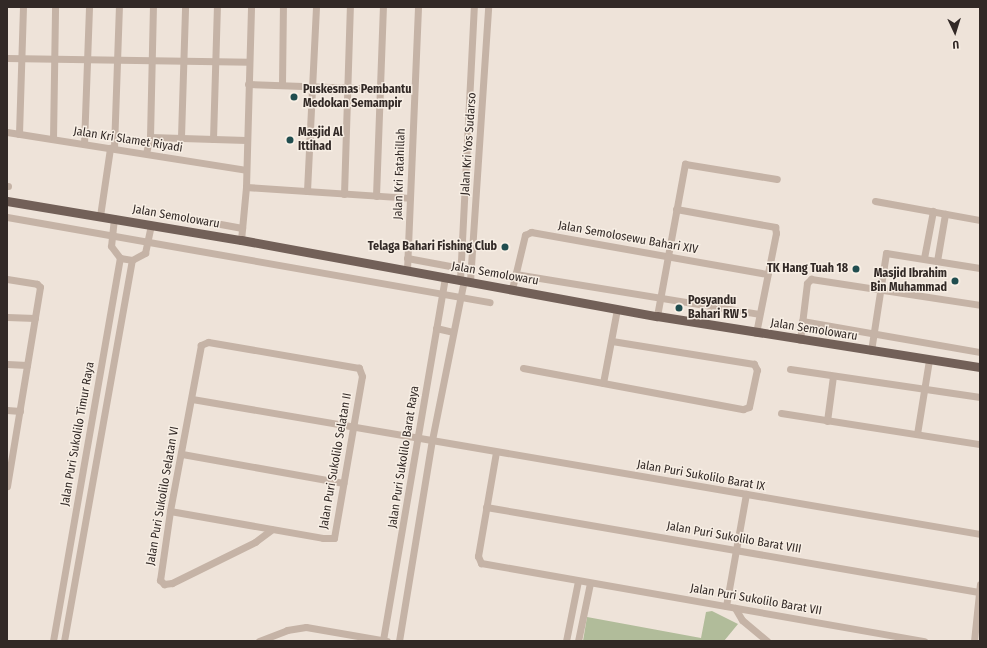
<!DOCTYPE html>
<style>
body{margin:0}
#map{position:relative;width:987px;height:648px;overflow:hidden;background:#eee3d9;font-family:"Fira Sans Condensed",sans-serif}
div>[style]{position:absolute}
.green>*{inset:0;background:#b1bc9a}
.minor>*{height:7px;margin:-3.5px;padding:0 3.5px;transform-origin:3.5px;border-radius:3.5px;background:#c5b3a6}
.major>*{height:9px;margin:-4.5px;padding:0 4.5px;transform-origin:4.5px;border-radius:4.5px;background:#726058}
.dots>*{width:11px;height:11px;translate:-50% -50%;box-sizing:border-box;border:2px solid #f7eee4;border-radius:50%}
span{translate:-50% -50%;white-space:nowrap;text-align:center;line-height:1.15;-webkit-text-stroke:3px #f7eee4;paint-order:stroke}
.poi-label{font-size:12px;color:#322926;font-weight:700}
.left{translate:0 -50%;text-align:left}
.right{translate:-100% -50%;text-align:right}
.street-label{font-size:12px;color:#322926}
.frame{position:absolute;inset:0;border:8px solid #322926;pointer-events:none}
.north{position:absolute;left:935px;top:12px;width:40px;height:40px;-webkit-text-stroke:3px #f7eee4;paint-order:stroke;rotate:176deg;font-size:11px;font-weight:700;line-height:16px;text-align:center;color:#322926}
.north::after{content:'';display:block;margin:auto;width:14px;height:18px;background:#322926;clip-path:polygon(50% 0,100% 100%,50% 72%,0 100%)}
</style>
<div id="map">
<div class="green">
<div style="clip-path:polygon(712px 611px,738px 624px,724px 641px,583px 641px,587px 617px,701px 638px,706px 612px)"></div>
</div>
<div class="minor">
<div style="left:7px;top:58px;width:242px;rotate:0.9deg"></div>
<div style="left:248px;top:84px;width:166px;rotate:2.1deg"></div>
<div style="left:282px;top:84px;width:77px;rotate:-89.3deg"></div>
<div style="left:7px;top:132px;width:242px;rotate:9deg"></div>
<div style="left:19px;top:134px;width:127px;rotate:-88.2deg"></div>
<div style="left:150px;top:137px;width:130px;rotate:-88.7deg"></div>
<div style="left:181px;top:137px;width:130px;rotate:-88.2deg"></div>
<div style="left:53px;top:139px;width:132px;rotate:-89.1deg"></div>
<div style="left:213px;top:139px;width:132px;rotate:-88.3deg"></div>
<div style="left:84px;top:144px;width:137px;rotate:-87.9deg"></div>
<div style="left:114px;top:148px;width:141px;rotate:-88deg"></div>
<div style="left:146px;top:153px;width:16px;rotate:-76deg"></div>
<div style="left:150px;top:137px;width:96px;rotate:1.8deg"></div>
<div style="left:7px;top:186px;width:1px"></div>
<div style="left:246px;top:187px;width:164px;rotate:3.8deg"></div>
<div style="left:307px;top:191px;width:184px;rotate:-87.2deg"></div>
<div style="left:344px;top:194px;width:187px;rotate:-88.2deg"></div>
<div style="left:376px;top:196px;width:189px;rotate:-87.9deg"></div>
<div style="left:875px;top:201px;width:107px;rotate:10.3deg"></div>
<div style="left:676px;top:209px;width:101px;rotate:10.3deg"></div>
<div style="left:775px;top:227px;width:6px;rotate:81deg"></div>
<div style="left:776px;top:233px;width:102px;rotate:101.3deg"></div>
<div style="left:100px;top:216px;width:69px;rotate:-81.6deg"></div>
<div style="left:7px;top:217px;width:490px;rotate:10deg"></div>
<div style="left:114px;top:218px;width:28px;rotate:96deg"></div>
<div style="left:111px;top:246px;width:15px;rotate:53deg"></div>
<div style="left:120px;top:258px;width:12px;rotate:9deg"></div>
<div style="left:132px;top:260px;width:15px;rotate:-28deg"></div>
<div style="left:145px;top:253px;width:29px;rotate:-78deg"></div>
<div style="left:193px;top:219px;width:50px;rotate:10.4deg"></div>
<div style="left:241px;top:240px;width:53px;rotate:-84.6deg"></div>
<div style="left:246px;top:187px;width:180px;rotate:-88.4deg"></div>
<div style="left:407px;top:258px;width:60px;rotate:10.6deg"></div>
<div style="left:924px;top:258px;width:48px;rotate:-79.2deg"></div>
<div style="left:937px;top:261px;width:48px;rotate:-80.3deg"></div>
<div style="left:407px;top:270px;width:263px;rotate:-87.6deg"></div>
<div style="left:515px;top:274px;width:247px;rotate:9.3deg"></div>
<div style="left:7px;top:279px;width:30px;rotate:9deg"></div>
<div style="left:37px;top:284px;width:4px;rotate:45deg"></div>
<div style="left:40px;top:287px;width:202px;rotate:99.4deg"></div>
<div style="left:460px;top:280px;width:273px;rotate:-87.1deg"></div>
<div style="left:470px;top:281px;width:275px;rotate:-86.2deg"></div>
<div style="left:512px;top:289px;width:56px;rotate:-76.5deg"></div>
<div style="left:525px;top:235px;width:7px;rotate:-27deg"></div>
<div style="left:531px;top:232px;width:240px;rotate:10.1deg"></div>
<div style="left:657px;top:316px;width:155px;rotate:-79.6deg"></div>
<div style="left:685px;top:164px;width:93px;rotate:9.3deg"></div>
<div style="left:7px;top:317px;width:28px;rotate:2deg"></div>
<div style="left:802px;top:321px;width:181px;rotate:9.9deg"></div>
<div style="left:436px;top:328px;width:17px;rotate:13deg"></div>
<div style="left:800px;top:340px;width:57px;rotate:-83deg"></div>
<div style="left:807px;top:283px;width:6px;rotate:-45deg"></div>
<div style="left:811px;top:279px;width:171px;rotate:8.7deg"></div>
<div style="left:871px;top:351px;width:99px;rotate:-81.3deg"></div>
<div style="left:886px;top:253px;width:95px;rotate:9.1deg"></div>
<div style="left:7px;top:364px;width:20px;rotate:3deg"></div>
<div style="left:523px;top:368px;width:224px;rotate:10.6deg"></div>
<div style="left:743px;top:409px;width:6px;rotate:-18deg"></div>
<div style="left:749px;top:407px;width:38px;rotate:-78deg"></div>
<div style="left:757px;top:370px;width:7px;rotate:-117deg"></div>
<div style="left:754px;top:364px;width:144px;rotate:-170.8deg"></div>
<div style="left:790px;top:369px;width:192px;rotate:8.4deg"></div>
<div style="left:603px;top:383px;width:75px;rotate:-79.3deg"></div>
<div style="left:192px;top:399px;width:799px;rotate:9.72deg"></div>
<div style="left:7px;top:410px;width:13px;rotate:4deg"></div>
<div style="left:781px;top:413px;width:201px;rotate:8.9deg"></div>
<div style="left:827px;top:421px;width:45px;rotate:-82.4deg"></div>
<div style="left:917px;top:434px;width:75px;rotate:-80.8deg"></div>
<div style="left:496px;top:452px;width:106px;rotate:99.8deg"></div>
<div style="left:478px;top:556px;width:8px;rotate:67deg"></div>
<div style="left:481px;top:563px;width:450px;rotate:10deg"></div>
<div style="left:182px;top:454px;width:164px;rotate:10.2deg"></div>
<div style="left:486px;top:507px;width:500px;rotate:9.78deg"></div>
<div style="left:170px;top:511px;width:155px;rotate:10deg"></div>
<div style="left:323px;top:538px;width:11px"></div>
<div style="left:334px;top:538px;width:164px;rotate:-80.2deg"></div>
<div style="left:362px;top:376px;width:9px;rotate:-111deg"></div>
<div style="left:359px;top:368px;width:153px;rotate:-170.2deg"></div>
<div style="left:208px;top:342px;width:8px;rotate:157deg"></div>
<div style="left:201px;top:345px;width:169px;rotate:100.6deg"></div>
<div style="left:170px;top:511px;width:70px;rotate:98.2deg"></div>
<div style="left:160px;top:580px;width:6px;rotate:45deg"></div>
<div style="left:164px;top:584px;width:8px;rotate:-7deg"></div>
<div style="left:172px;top:583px;width:93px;rotate:-26.3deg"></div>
<div style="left:255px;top:542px;width:21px;rotate:-37deg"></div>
<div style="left:726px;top:606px;width:114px;rotate:-79.9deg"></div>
<div style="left:735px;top:608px;width:14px;rotate:60deg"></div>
<div style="left:742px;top:620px;width:33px;rotate:40deg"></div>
<div style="left:383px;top:640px;width:368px;rotate:-80.3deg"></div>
<div style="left:53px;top:641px;width:389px;rotate:-80.1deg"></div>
<div style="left:64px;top:641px;width:387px;rotate:-79.9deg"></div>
<div style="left:259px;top:641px;width:30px;rotate:-21deg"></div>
<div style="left:287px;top:630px;width:19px;rotate:-9deg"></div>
<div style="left:306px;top:627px;width:82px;rotate:9.8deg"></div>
<div style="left:399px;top:641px;width:204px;rotate:-80.7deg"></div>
<div style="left:432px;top:440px;width:163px;rotate:-78.7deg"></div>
<div style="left:566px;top:641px;width:61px;rotate:-78.7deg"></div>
<div style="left:578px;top:641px;width:59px;rotate:-78.3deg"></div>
<div style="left:974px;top:641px;width:57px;rotate:-84deg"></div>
</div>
<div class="major">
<div style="left:7px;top:201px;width:237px;rotate:9.5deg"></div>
<div style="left:241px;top:240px;width:423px;rotate:10.4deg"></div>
<div style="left:657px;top:316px;width:327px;rotate:9deg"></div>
</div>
<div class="dots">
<div style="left:294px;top:97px;background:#204d4f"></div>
<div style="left:290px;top:140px;background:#204d4f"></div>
<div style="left:505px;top:247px;background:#204d4f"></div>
<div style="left:856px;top:269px;background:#204d4f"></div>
<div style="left:955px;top:281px;background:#204d4f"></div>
<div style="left:679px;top:308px;background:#204d4f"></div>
</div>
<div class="poi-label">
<span class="left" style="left:303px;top:97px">Puskesmas Pembantu<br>Medokan Semampir</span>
<span class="left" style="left:298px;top:140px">Masjid Al<br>Ittihad</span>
<span class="right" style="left:497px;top:247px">Telaga Bahari Fishing Club</span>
<span class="right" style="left:848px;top:269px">TK Hang Tuah 18</span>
<span class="right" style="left:947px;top:281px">Masjid Ibrahim<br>Bin Muhammad</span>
<span class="left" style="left:688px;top:308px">Posyandu<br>Bahari RW 5</span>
</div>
<div class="street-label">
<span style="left:128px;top:140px;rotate:9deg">Jalan Kri Slamet Riyadi</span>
<span style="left:469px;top:144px;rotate:-86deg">Jalan Kri Yos Sudarso</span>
<span style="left:400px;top:174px;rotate:-88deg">Jalan Kri Fatahillah</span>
<span style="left:176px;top:217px;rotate:10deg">Jalan Semolowaru</span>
<span style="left:628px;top:238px;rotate:10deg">Jalan Semolosewu Bahari XIV</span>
<span style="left:495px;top:274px;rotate:10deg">Jalan Semolowaru</span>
<span style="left:814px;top:330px;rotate:9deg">Jalan Semolowaru</span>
<span style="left:78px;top:434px;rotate:-80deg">Jalan Puri Sukolilo Timur Raya</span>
<span style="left:404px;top:457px;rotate:-81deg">Jalan Puri Sukolilo Barat Raya</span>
<span style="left:336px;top:461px;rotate:-80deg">Jalan Puri Sukolilo Selatan II</span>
<span style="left:701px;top:476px;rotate:10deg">Jalan Puri Sukolilo Barat IX</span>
<span style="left:163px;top:496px;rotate:-80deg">Jalan Puri Sukolilo Selatan VI</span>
<span style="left:734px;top:538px;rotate:10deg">Jalan Puri Sukolilo Barat VIII</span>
<span style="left:756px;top:600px;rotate:10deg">Jalan Puri Sukolilo Barat VII</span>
</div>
<div class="frame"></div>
<div class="north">U</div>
</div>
